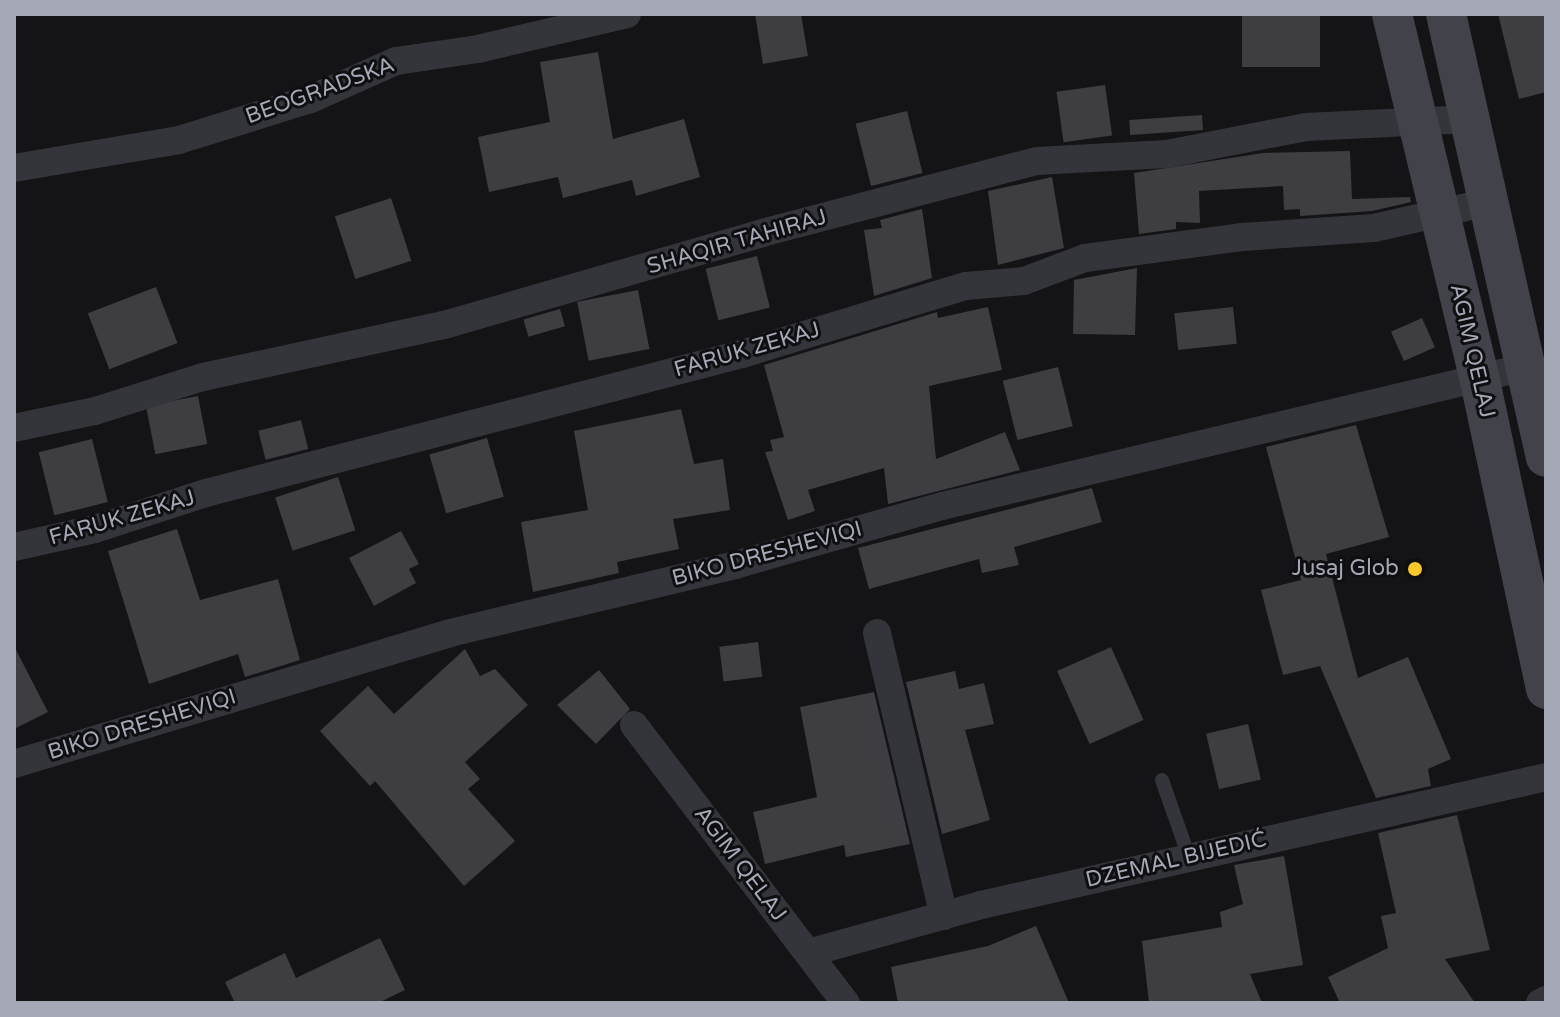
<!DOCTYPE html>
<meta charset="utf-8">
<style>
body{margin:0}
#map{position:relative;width:1560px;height:1017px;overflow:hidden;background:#141315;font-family:"Varela Round",sans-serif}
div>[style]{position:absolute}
.building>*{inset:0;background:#3e3d42;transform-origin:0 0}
.service>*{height:14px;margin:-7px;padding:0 7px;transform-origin:7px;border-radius:7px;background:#34353a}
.minor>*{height:28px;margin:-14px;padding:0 14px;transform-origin:14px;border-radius:14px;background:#34353a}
.secondary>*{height:40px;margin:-20px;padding:0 20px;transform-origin:20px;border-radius:20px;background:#42434a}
.dots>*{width:22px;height:22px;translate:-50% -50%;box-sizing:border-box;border:4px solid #0f0e10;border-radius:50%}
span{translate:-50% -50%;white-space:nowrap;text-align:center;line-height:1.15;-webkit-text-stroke:6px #0f0e10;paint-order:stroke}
.street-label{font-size:22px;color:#a5a8b6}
.poi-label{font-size:22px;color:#a5a8b6}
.right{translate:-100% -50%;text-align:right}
.frame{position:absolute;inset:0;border:16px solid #a5a8b6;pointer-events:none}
</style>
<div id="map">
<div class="building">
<div style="clip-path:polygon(755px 14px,801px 14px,808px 56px,763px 64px)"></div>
<div style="left:1242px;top:14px;width:78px;height:53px"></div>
<div style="clip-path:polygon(1498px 14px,1546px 14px,1546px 92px,1519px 99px)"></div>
<div style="clip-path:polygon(598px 52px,613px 139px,684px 119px,700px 177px,636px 196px,632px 180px,563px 198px,558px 177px,489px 192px,478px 137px,550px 122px,540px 62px)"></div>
<div style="left:1105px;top:85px;width:51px;height:49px;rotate:82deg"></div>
<div style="left:907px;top:111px;width:64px;height:53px;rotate:76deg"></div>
<div style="left:1202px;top:115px;width:15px;height:73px;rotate:86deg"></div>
<div style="clip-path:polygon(1350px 151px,1352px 199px,1410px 197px,1411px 202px,1372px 211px,1300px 216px,1300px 209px,1284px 210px,1283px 186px,1199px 191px,1200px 223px,1176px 222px,1176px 229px,1139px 234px,1134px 173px,1263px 153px)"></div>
<div style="clip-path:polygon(1052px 177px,1064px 248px,998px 265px,988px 191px)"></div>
<div style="left:391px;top:198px;width:66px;height:59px;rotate:72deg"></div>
<div style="clip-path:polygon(922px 209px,932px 278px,874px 296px,864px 230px,882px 228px,880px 220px)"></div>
<div style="left:757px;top:256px;width:53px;height:53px;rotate:76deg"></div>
<div style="clip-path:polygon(1137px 268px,1135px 335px,1073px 334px,1074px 280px)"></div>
<div style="left:156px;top:287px;width:60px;height:73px;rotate:69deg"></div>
<div style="left:638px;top:290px;width:60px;height:62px;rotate:79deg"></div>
<div style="clip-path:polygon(988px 307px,1002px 370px,929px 386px,936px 459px,1005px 432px,1020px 470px,888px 504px,884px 468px,808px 490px,815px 511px,788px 520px,765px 452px,773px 451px,770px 440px,784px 437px,764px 365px,937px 312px,938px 318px)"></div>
<div style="left:1233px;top:307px;width:37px;height:59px;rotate:84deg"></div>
<div style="left:560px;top:309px;width:18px;height:38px;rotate:74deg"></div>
<div style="left:1422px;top:318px;width:32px;height:34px;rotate:66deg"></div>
<div style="left:1058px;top:367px;width:61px;height:57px;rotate:76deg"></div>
<div style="left:198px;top:396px;width:49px;height:53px;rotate:79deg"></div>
<div style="clip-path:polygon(681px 409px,694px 464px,723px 459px,730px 510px,673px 519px,679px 549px,617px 562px,619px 573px,533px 592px,521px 522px,588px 510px,574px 431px)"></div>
<div style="left:301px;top:420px;width:30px;height:44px;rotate:76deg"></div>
<div style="clip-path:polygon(1356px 425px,1389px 537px,1326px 554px,1358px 678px,1408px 657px,1451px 759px,1428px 769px,1431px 786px,1376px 798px,1320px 666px,1283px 675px,1261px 590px,1301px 580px,1266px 447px)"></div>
<div style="left:487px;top:438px;width:61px;height:60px;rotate:74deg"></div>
<div style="left:92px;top:439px;width:65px;height:55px;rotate:76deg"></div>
<div style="left:338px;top:477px;width:56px;height:66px;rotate:72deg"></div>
<div style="clip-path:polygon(1092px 488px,1102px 522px,1014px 547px,1019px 565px,982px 573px,979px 559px,869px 589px,858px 548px)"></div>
<div style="clip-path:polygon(177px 529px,200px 600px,278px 579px,300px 660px,245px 677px,238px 654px,149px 684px,108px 551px)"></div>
<div style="clip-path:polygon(401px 531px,419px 564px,409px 569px,416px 583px,374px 606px,349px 558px)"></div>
<div style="left:758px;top:642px;width:35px;height:39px;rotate:83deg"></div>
<div style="clip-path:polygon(14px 646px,48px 712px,14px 729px)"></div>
<div style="left:1111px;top:647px;width:80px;height:59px;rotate:66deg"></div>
<div style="clip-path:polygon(465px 649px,480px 676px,495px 669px,528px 705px,465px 762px,480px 779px,468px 789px,515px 841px,464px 886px,375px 781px,370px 786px,320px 731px,368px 686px,394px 714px)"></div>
<div style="clip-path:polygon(599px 670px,630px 709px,596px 744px,557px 705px)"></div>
<div style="clip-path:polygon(955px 671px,959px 689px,984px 683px,994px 724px,965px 730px,990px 820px,942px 834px,906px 682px)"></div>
<div style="clip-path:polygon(874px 692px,910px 844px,846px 857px,844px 845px,765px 864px,753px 812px,817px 797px,800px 707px)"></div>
<div style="left:1248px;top:724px;width:57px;height:43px;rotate:77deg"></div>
<div style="clip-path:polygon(1457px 815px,1490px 950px,1445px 959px,1475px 1003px,1340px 1003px,1328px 977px,1388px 948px,1381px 916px,1396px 913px,1378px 833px)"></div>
<div style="clip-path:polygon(1284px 856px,1303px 965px,1250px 974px,1262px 1003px,1149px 1003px,1142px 941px,1222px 927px,1220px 912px,1243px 904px,1234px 865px)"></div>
<div style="clip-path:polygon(1036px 926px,1069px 1003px,898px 1003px,891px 967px,988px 946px)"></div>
<div style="clip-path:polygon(380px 938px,405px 990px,378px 1003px,235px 1003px,225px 982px,285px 953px,296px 978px)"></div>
</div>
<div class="service">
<div style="left:1162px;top:780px;width:82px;rotate:70.7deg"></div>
</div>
<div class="minor">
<div style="left:14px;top:168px;width:167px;rotate:-9.6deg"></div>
<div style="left:179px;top:140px;width:138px;rotate:-17.3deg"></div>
<div style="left:311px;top:99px;width:93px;rotate:-24.1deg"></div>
<div style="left:396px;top:61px;width:83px;rotate:-8.3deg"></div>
<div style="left:478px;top:49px;width:153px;rotate:-13.2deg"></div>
<div style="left:14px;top:428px;width:83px;rotate:-11.9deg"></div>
<div style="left:95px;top:411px;width:113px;rotate:-17.5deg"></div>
<div style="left:203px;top:377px;width:247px;rotate:-12.2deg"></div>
<div style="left:444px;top:325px;width:331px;rotate:-16.1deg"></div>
<div style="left:762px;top:233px;width:284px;rotate:-14.7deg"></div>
<div style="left:1037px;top:161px;width:130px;rotate:-3.1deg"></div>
<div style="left:1167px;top:154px;width:142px;rotate:-11deg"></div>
<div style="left:1306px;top:127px;width:164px;rotate:-2.8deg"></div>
<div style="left:14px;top:547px;width:83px;rotate:-12.5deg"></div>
<div style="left:95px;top:529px;width:117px;rotate:-18deg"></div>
<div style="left:206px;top:493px;width:554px;rotate:-14.54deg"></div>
<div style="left:742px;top:354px;width:234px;rotate:-16.9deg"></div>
<div style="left:966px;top:286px;width:58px;rotate:-4.9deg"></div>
<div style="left:1024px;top:281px;width:65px;rotate:-20.7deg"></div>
<div style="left:1085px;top:258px;width:158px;rotate:-7.6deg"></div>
<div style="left:1242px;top:237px;width:132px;rotate:-3.9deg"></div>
<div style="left:1374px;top:228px;width:117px;rotate:-12.8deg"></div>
<div style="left:877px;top:633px;width:291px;rotate:76.7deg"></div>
<div style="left:634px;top:725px;width:350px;rotate:52.7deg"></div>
<div style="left:14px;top:764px;width:455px;rotate:-16.7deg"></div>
<div style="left:450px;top:633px;width:293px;rotate:-13.4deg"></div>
<div style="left:735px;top:565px;width:215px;rotate:-15.9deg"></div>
<div style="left:942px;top:506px;width:600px;rotate:-13.39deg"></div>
<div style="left:808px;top:953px;width:180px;rotate:-15.5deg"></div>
<div style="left:981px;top:905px;width:579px;rotate:-12.76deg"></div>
<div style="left:1540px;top:1003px;width:7px;rotate:-27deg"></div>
</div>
<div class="secondary">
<div style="left:1392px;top:14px;width:377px;rotate:76.5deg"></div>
<div style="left:1480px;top:381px;width:315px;rotate:77.9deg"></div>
<div style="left:1446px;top:14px;width:454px;rotate:77.3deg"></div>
</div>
<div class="dots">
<div style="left:1415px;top:569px;background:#f8c729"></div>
</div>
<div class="street-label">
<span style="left:320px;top:91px;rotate:-20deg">BEOGRADSKA</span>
<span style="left:737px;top:242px;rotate:-16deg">SHAQIR TAHIRAJ</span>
<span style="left:747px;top:350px;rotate:-16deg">FARUK ZEKAJ</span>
<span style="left:1472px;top:351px;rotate:77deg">AGIM QELAJ</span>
<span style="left:122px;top:518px;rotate:-16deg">FARUK ZEKAJ</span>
<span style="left:767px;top:554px;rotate:-15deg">BIKO DRESHEVIQI</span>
<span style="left:142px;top:725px;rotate:-17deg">BIKO DRESHEVIQI</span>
<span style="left:1176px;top:860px;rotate:-13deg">DZEMAL BIJEDIĆ</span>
<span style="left:740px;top:864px;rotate:53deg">AGIM QELAJ</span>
</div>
<div class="poi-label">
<span class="right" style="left:1399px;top:569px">Jusaj Glob</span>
</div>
<div class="frame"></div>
</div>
